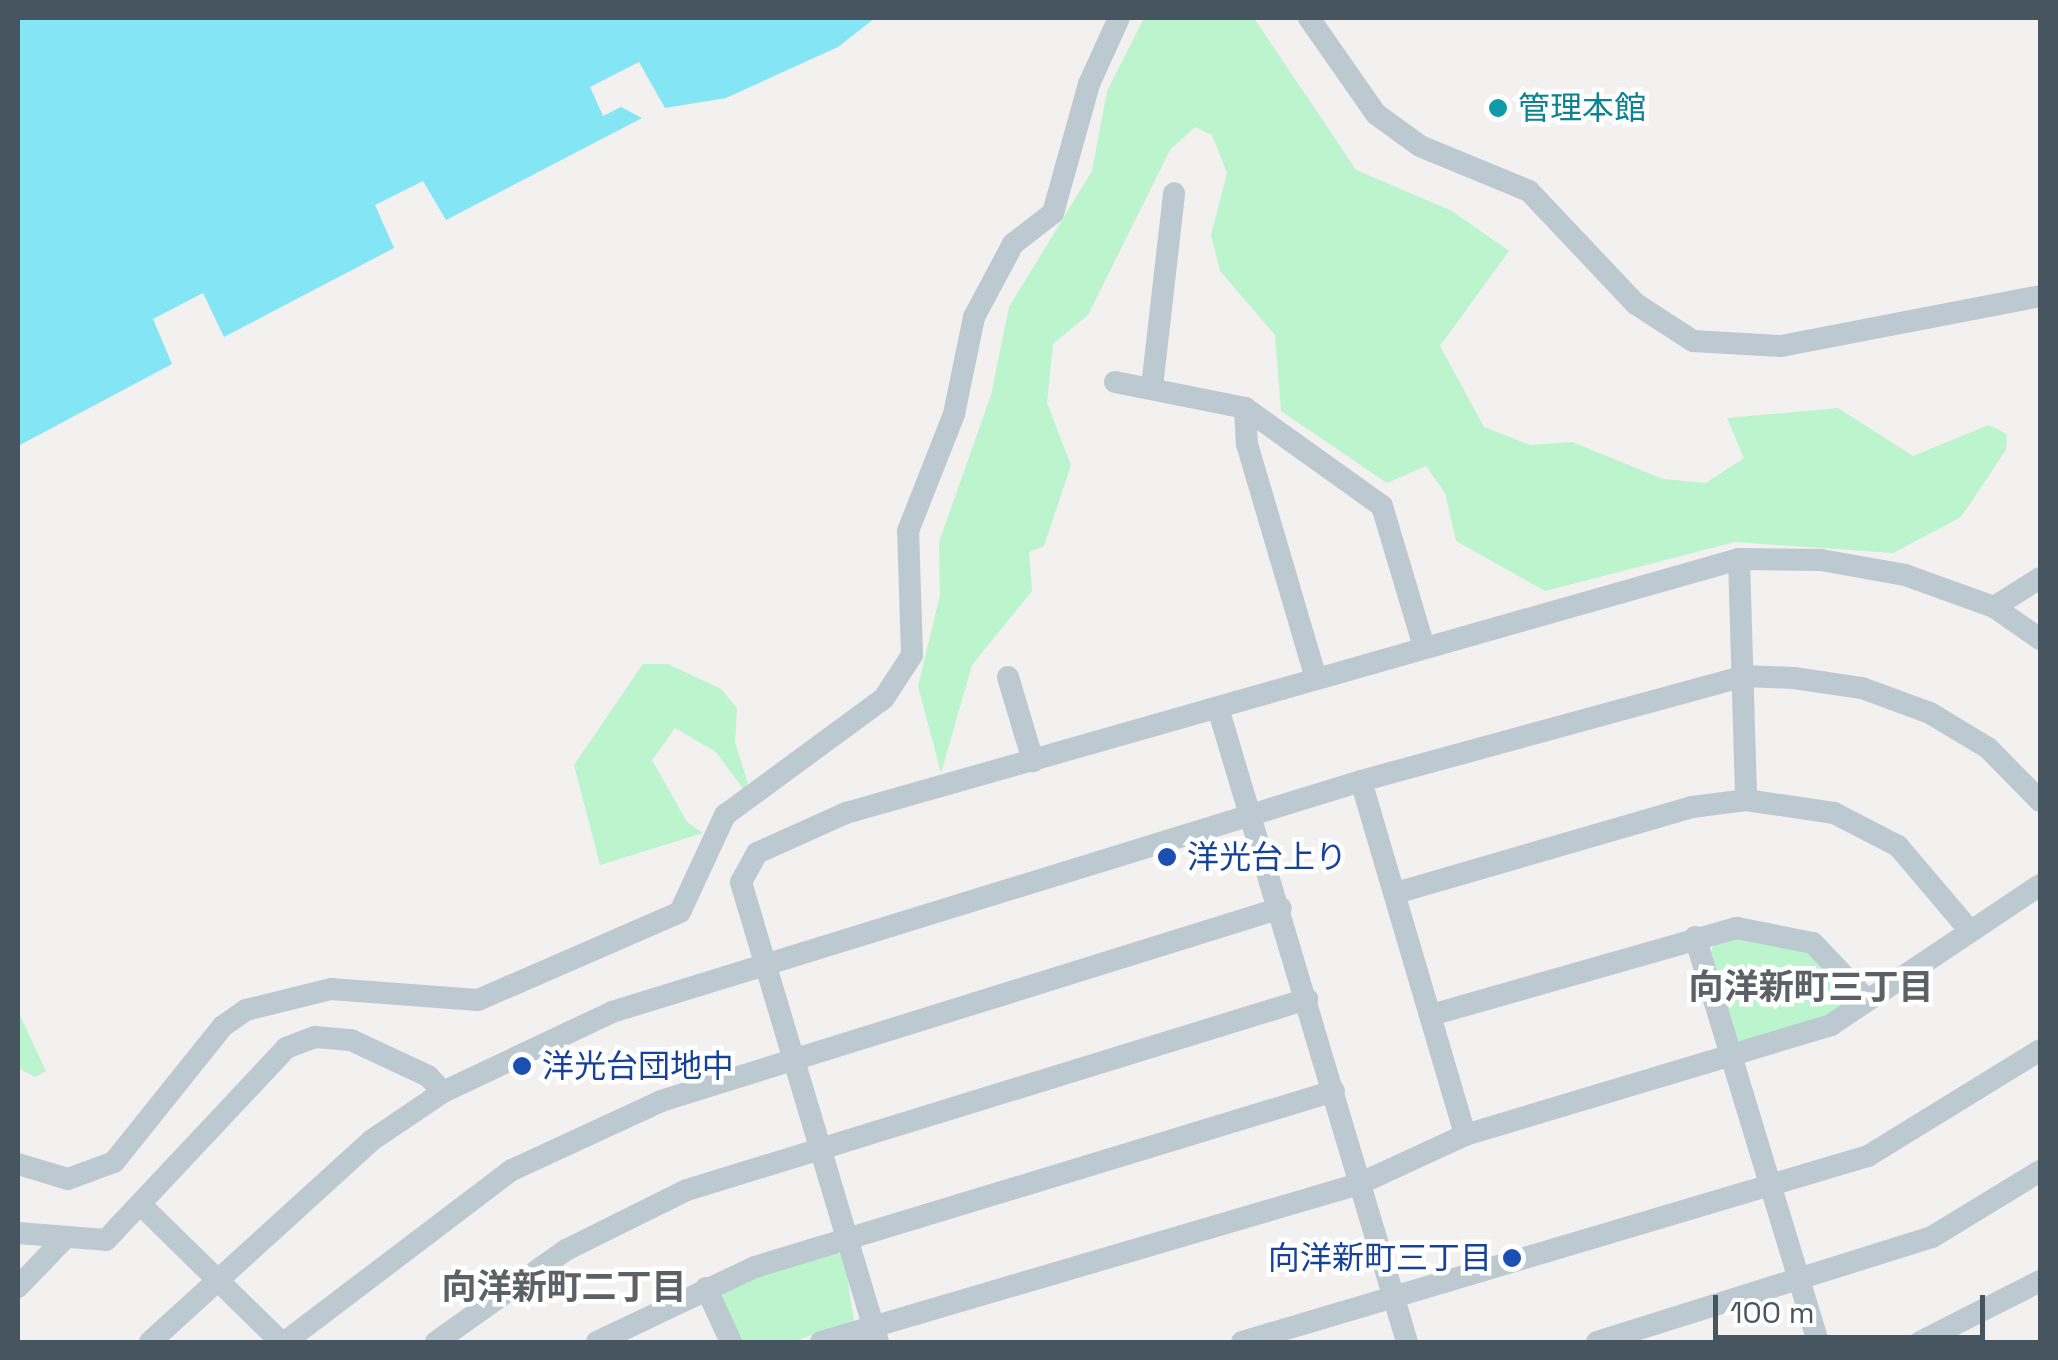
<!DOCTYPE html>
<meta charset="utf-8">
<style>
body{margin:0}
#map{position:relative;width:2058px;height:1360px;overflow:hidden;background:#f3f0f0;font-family:"Space Grotesk","Noto Sans JP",sans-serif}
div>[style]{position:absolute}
.green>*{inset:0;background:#bbf4cd}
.water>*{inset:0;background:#84e5f5}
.minor>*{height:22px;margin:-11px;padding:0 11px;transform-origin:11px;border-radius:11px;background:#bdc9d1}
.dots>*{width:28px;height:28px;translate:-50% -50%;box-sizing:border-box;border:5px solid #fff;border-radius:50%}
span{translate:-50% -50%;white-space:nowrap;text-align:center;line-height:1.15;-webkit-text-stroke:9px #fff;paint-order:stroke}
.culture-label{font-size:32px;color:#0d838f}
.left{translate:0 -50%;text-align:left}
.transit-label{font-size:32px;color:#164399}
.right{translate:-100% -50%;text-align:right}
.neighbourhood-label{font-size:35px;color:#5c6166;font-weight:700}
.frame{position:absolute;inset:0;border:20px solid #465560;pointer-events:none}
.scale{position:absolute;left:1713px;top:1295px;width:272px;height:45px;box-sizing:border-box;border:5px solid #465560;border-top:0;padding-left:12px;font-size:30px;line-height:35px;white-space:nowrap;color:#465560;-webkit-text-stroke:8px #fff;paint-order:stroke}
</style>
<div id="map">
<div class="green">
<div style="clip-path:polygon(1144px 18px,1254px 18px,1356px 170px,1452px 211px,1509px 251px,1440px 346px,1484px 427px,1530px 445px,1572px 442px,1663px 479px,1706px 483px,1744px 458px,1727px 418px,1838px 408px,1913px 456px,1989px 425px,2007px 434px,2006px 450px,1961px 517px,1893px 553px,1735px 542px,1545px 591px,1456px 541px,1445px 493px,1426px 466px,1387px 483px,1281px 411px,1275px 335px,1220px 271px,1211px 235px,1227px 173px,1212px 135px,1195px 127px,1170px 150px,1088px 315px,1053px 344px,1047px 403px,1071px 465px,1044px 546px,1029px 552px,1032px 591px,972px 665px,941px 773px,918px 686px,940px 595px,939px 542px,991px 395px,1009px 307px,1092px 171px,1107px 91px)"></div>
<div style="clip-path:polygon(643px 664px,668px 664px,721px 689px,737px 708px,735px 742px,748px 784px,744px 790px,716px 752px,675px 728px,652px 760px,687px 822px,703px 833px,600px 865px,574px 765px)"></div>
<div style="clip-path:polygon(1739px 937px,1809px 950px,1850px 1003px,1816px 1025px,1738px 1044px,1710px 953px,1715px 942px)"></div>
<div style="clip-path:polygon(18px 1011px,46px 1071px,35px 1077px,18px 1068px)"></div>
<div style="clip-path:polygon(832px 1251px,844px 1256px,854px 1321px,792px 1342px,738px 1342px,717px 1301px,721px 1290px)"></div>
</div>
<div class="water">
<div style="clip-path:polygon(18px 18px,875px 18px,838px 47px,726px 98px,665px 108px,639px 62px,590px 87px,603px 116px,621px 107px,642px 118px,446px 220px,423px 181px,375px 205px,394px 248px,224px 337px,203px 293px,153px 319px,172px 364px,18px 446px)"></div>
</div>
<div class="minor">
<div style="left:1309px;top:18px;width:117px;rotate:55.1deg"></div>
<div style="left:1376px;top:114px;width:54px;rotate:36deg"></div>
<div style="left:1420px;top:146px;width:118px;rotate:22.4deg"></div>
<div style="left:1529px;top:191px;width:156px;rotate:46.6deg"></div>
<div style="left:1636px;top:304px;width:68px;rotate:33deg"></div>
<div style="left:1693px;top:341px;width:88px;rotate:3.3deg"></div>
<div style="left:1781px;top:346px;width:264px;rotate:-10.9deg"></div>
<div style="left:1115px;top:382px;width:133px;rotate:11.3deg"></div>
<div style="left:1245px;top:408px;width:168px;rotate:35.6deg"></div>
<div style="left:1382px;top:506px;width:147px;rotate:73.4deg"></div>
<div style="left:1152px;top:387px;width:195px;rotate:-83.5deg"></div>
<div style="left:1245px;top:408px;width:36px;rotate:87deg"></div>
<div style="left:1247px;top:444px;width:244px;rotate:73.6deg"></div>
<div style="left:1739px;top:559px;width:241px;rotate:88.3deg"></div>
<div style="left:1994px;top:607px;width:54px;rotate:-32.2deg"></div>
<div style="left:1008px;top:677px;width:88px;rotate:73.4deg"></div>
<div style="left:1218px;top:708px;width:662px;rotate:73.4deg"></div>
<div style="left:1361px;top:781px;width:369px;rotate:73.6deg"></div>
<div style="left:1396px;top:893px;width:308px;rotate:-16.2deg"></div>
<div style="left:1692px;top:807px;width:54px;rotate:-7.4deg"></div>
<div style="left:1746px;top:800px;width:89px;rotate:8.4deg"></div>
<div style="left:1834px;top:813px;width:72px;rotate:27.3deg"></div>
<div style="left:1898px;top:846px;width:111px;rotate:49.7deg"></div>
<div style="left:1695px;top:937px;width:423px;rotate:73.1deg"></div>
<div style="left:1431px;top:1015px;width:318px;rotate:-15.9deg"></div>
<div style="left:1737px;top:928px;width:77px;rotate:11.2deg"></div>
<div style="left:1813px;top:943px;width:79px;rotate:46.5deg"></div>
<div style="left:18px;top:1164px;width:52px;rotate:16.7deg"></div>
<div style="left:68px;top:1179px;width:49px;rotate:-20.3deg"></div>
<div style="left:114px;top:1162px;width:174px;rotate:-51.3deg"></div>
<div style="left:223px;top:1026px;width:28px;rotate:-35deg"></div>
<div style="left:246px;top:1010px;width:88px;rotate:-13.9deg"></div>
<div style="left:331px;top:989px;width:147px;rotate:4.3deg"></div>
<div style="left:478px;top:1000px;width:220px;rotate:-23.5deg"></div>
<div style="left:680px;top:912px;width:107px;rotate:-65.1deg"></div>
<div style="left:725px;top:815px;width:197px;rotate:-36.3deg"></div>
<div style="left:884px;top:698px;width:51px;rotate:-56.9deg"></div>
<div style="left:912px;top:655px;width:124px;rotate:-91.8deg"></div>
<div style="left:908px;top:531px;width:126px;rotate:-68.5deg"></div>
<div style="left:954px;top:414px;width:99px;rotate:-78.3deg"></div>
<div style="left:974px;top:317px;width:83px;rotate:-61.9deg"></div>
<div style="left:1013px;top:244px;width:51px;rotate:-37.8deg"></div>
<div style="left:1053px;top:213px;width:134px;rotate:-74.4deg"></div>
<div style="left:1089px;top:84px;width:72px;rotate:-65.6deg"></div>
<div style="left:140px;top:1204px;width:197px;rotate:44.4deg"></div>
<div style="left:18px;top:1233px;width:88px;rotate:4.5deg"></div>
<div style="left:106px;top:1240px;width:263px;rotate:-46.8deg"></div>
<div style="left:286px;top:1048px;width:31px;rotate:-21deg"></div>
<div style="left:315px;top:1037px;width:36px;rotate:5deg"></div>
<div style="left:351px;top:1040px;width:85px;rotate:25.1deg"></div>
<div style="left:428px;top:1076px;width:22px;rotate:47deg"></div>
<div style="left:18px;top:1287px;width:68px;rotate:-46.2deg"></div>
<div style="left:706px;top:1288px;width:60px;rotate:65.2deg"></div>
<div style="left:150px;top:1342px;width:300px;rotate:-42.3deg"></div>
<div style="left:372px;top:1140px;width:86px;rotate:-34.1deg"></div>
<div style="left:443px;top:1092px;width:187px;rotate:-25.3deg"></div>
<div style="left:612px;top:1012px;width:784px;rotate:-17.14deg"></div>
<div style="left:1361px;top:781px;width:397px;rotate:-15.3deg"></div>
<div style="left:1744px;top:676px;width:50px;rotate:2.3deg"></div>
<div style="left:1794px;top:678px;width:69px;rotate:8.4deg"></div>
<div style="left:1862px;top:688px;width:72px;rotate:20.2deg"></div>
<div style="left:1930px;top:713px;width:68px;rotate:31.1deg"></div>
<div style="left:1988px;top:748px;width:74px;rotate:45.5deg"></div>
<div style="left:285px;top:1342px;width:285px;rotate:-37.2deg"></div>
<div style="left:512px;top:1170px;width:164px;rotate:-24.8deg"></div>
<div style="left:661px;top:1101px;width:649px;rotate:-17.29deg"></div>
<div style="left:436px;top:1342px;width:159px;rotate:-35.3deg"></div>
<div style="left:566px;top:1250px;width:135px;rotate:-26.4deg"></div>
<div style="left:687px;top:1190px;width:649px;rotate:-17.12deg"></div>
<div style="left:597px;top:1342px;width:175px;rotate:-25.4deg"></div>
<div style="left:755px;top:1267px;width:605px;rotate:-16.91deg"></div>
<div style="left:821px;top:1342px;width:561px;rotate:-16.37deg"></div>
<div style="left:1359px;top:1184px;width:117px;rotate:-24.8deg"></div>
<div style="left:1465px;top:1135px;width:382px;rotate:-16.7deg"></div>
<div style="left:1831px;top:1025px;width:252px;rotate:-33.8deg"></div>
<div style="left:878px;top:1342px;width:480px;rotate:-106.6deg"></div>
<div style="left:741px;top:882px;width:33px;rotate:-61deg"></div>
<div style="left:757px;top:853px;width:98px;rotate:-24.2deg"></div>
<div style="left:846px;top:813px;width:928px;rotate:-15.88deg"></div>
<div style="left:1739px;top:559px;width:82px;rotate:0.7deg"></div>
<div style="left:1821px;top:560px;width:85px;rotate:10.1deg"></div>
<div style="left:1905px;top:575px;width:95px;rotate:19.8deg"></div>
<div style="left:1994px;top:607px;width:56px;rotate:34.8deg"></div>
<div style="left:1242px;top:1342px;width:653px;rotate:-16.55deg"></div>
<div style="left:1868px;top:1156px;width:202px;rotate:-31.6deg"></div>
<div style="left:1597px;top:1342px;width:351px;rotate:-17.4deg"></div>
<div style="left:1932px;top:1237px;width:127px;rotate:-31.4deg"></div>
<div style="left:1920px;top:1342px;width:135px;rotate:-26.9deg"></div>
</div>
<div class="dots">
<div style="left:1498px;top:108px;background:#0f9aa8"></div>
<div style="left:1167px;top:857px;background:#1a4fb4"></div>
<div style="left:522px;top:1066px;background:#1a4fb4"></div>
<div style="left:1512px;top:1258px;background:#1a4fb4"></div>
</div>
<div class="culture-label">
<span class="left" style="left:1518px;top:108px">管理本館</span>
</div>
<div class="transit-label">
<span class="left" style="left:1187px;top:857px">洋光台上り</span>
<span class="left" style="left:542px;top:1066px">洋光台団地中</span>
<span class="right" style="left:1492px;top:1258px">向洋新町三丁目</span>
</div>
<div class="neighbourhood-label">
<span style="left:1811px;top:987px">向洋新町三丁目</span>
<span style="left:564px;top:1287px">向洋新町二丁目</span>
</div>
<div class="frame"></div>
<div class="scale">100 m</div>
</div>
